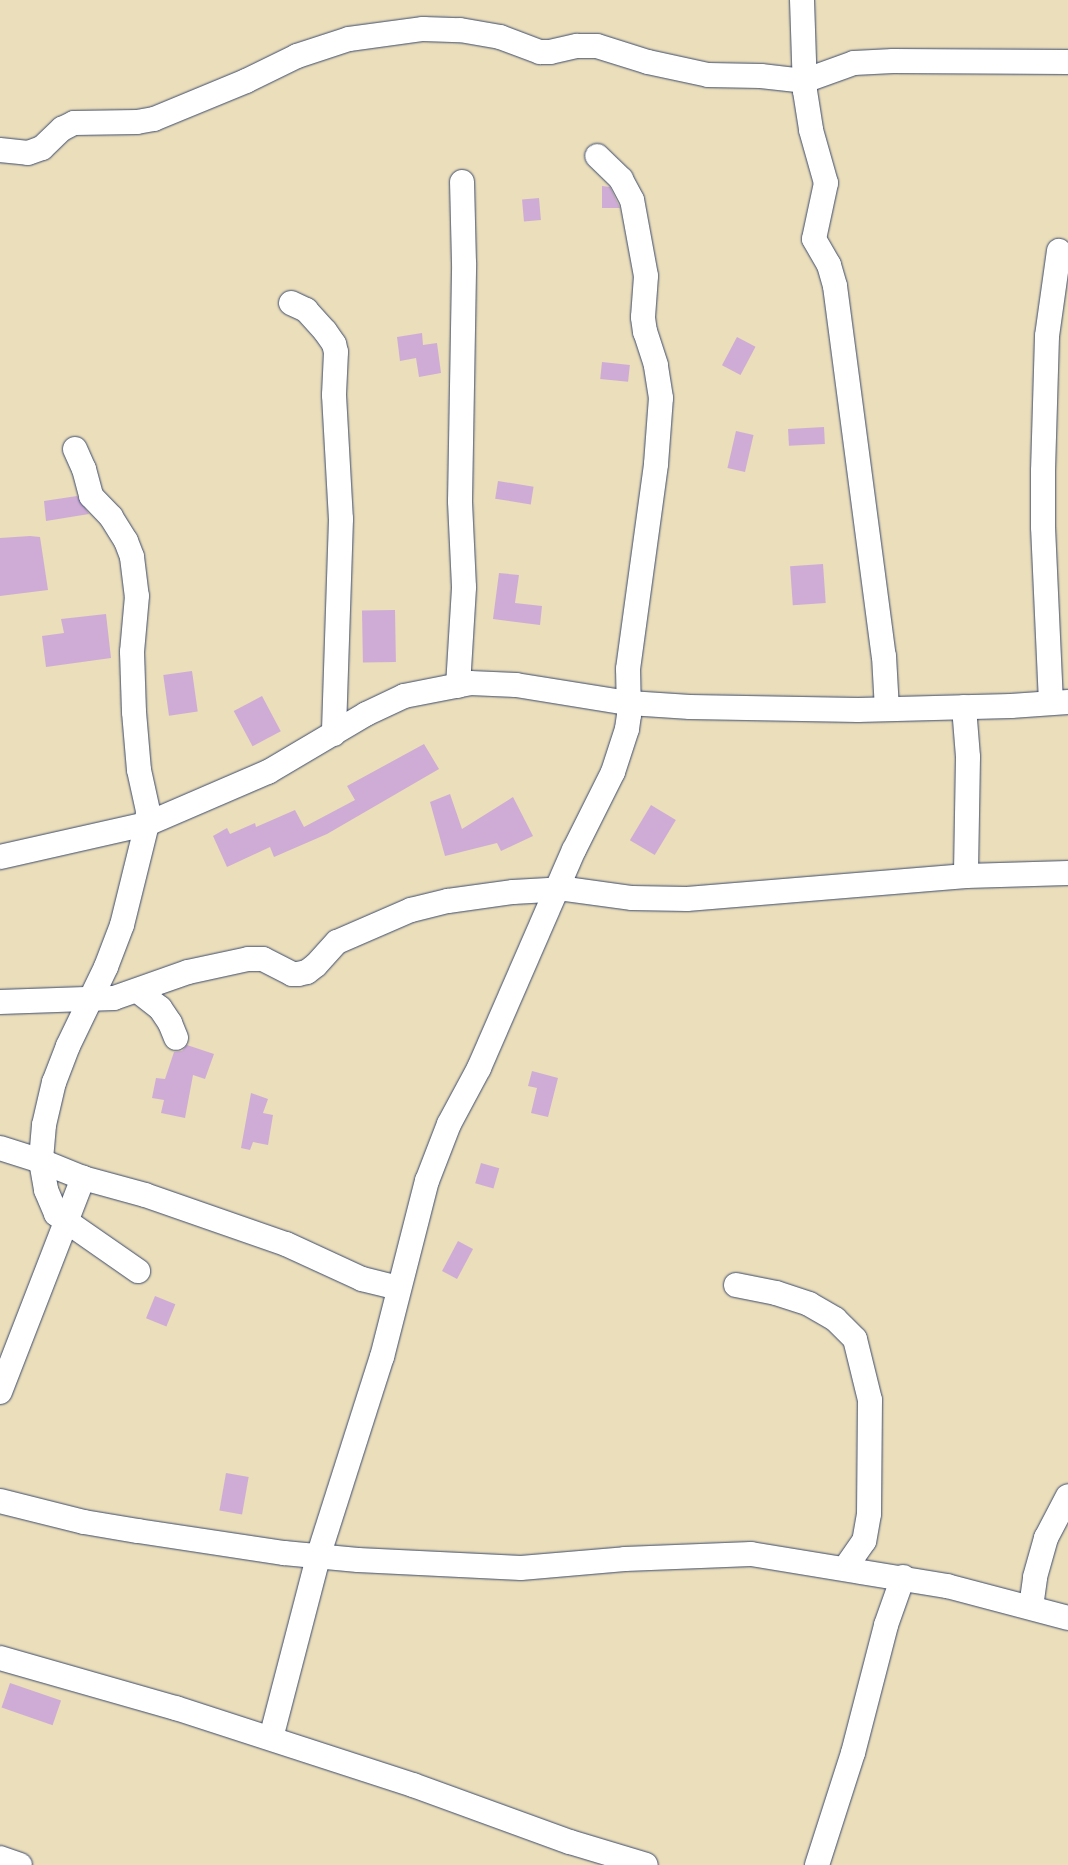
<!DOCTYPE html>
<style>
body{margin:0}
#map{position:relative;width:1068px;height:1865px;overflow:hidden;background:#ebdeba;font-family:Delius,sans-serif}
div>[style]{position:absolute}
.building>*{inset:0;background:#cfacd6;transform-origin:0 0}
.roads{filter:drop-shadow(0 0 1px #3a496c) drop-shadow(0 0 1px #3a496c)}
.street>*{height:24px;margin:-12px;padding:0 12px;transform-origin:12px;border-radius:12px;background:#fff}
span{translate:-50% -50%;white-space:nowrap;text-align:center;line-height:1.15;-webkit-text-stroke:4.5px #fff;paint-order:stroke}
</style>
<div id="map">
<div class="building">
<div style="clip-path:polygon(602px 186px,610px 187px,620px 208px,602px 208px)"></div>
<div style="left:539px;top:198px;width:22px;height:17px;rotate:85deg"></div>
<div style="clip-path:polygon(422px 333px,423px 345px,437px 343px,441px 373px,419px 377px,416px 358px,400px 361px,397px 337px)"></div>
<div style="left:737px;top:337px;width:21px;height:32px;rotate:28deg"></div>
<div style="left:602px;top:362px;width:28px;height:17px;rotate:6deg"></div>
<div style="left:824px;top:427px;width:17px;height:36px;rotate:87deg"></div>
<div style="left:736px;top:431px;width:18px;height:38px;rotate:13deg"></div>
<div style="left:498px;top:481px;width:36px;height:18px;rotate:9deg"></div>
<div style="clip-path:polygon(77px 496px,89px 514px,46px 521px,44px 501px)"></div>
<div style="clip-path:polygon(30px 536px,40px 537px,48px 590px,0 596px,0 538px)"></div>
<div style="left:823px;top:564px;width:39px;height:33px;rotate:86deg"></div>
<div style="clip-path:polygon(499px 573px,519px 575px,515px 603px,542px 606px,540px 625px,493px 619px)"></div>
<div style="left:395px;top:610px;width:52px;height:33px;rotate:89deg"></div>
<div style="clip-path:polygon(106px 614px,111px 658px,46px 667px,42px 636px,64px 633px,61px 619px)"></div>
<div style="left:192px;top:671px;width:41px;height:29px;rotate:82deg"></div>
<div style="left:262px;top:696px;width:40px;height:32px;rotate:62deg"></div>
<div style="clip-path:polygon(424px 744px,439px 769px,327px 834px,274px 857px,270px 847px,227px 867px,213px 836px,227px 828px,230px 834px,255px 823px,256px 827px,295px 810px,304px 827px,355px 800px,347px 786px)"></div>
<div style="clip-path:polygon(450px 794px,462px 829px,513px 797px,533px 836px,501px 851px,497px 843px,445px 856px,430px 802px)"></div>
<div style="left:651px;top:805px;width:29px;height:41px;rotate:31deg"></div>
<div style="clip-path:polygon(187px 1045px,214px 1054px,205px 1079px,193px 1075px,185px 1118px,161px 1113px,164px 1100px,152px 1098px,156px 1078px,165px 1079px,174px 1052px,182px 1051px)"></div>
<div style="clip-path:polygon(532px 1071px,558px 1078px,548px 1117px,531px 1113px,537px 1088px,528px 1086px)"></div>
<div style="clip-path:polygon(251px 1093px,268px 1099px,263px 1113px,273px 1115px,268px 1145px,253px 1142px,250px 1150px,241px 1148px)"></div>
<div style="left:481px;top:1163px;width:19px;height:21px;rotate:16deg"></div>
<div style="left:458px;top:1241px;width:17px;height:34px;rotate:28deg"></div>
<div style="left:155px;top:1296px;width:22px;height:24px;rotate:22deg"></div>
<div style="left:226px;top:1473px;width:23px;height:38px;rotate:10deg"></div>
<div style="left:10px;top:1683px;width:54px;height:26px;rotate:19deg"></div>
</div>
<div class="roads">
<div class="street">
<div style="left:802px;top:0;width:91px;rotate:88.1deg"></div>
<div style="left:805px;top:91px;width:39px;rotate:81deg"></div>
<div style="left:811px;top:130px;width:55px;rotate:74.2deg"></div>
<div style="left:826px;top:183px;width:57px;rotate:102.1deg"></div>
<div style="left:814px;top:239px;width:30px;rotate:60deg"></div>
<div style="left:829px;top:265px;width:22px;rotate:74deg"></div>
<div style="left:835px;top:286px;width:373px;rotate:82.5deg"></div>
<div style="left:884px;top:656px;width:53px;rotate:86.8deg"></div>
<div style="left:0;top:150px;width:28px;rotate:6deg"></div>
<div style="left:28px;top:153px;width:15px;rotate:-20deg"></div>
<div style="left:42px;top:148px;width:28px;rotate:-44deg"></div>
<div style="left:62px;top:129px;width:13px;rotate:-27deg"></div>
<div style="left:74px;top:123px;width:63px;rotate:-0.9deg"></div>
<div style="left:137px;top:122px;width:17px;rotate:-10deg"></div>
<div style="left:154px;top:119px;width:100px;rotate:-22.4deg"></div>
<div style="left:246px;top:81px;width:57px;rotate:-26.1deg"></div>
<div style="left:297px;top:56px;width:55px;rotate:-18.1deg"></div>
<div style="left:349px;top:39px;width:75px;rotate:-7.7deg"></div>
<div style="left:423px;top:29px;width:37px;rotate:2deg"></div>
<div style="left:460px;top:30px;width:41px;rotate:9.9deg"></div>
<div style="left:500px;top:37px;width:43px;rotate:20.6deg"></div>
<div style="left:540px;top:52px;width:10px"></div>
<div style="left:550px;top:52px;width:28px;rotate:-13deg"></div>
<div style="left:577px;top:46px;width:20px"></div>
<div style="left:597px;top:46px;width:53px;rotate:17.4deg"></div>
<div style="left:648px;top:62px;width:61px;rotate:12.2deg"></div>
<div style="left:708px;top:75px;width:53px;rotate:1.1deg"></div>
<div style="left:761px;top:76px;width:43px;rotate:6.6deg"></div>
<div style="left:804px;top:81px;width:53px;rotate:-19.8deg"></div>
<div style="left:854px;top:63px;width:39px;rotate:-3deg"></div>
<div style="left:893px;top:61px;width:175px;rotate:0.3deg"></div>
<div style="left:291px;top:303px;width:17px;rotate:25deg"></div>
<div style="left:306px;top:310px;width:28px;rotate:48deg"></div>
<div style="left:325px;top:331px;width:16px;rotate:55deg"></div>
<div style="left:334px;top:344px;width:8px;rotate:76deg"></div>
<div style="left:336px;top:352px;width:43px;rotate:92.7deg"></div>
<div style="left:334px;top:395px;width:124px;rotate:86.8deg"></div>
<div style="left:341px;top:519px;width:215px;rotate:91.9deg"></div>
<div style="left:75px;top:449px;width:22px;rotate:66deg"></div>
<div style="left:84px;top:469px;width:28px;rotate:75deg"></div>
<div style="left:91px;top:496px;width:29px;rotate:46deg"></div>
<div style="left:111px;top:517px;width:28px;rotate:58deg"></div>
<div style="left:126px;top:541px;width:17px;rotate:69deg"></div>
<div style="left:132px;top:557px;width:39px;rotate:83deg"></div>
<div style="left:137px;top:596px;width:56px;rotate:95.1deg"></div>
<div style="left:132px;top:652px;width:60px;rotate:88.1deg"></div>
<div style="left:134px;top:712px;width:58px;rotate:85.1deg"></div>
<div style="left:139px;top:770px;width:42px;rotate:77.6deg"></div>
<div style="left:148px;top:811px;width:13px;rotate:94deg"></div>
<div style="left:147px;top:824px;width:104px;rotate:103.9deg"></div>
<div style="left:122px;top:925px;width:45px;rotate:110.9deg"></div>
<div style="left:106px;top:967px;width:88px;rotate:115.7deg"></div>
<div style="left:68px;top:1046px;width:39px;rotate:111deg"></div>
<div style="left:54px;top:1082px;width:44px;rotate:103.1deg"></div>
<div style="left:44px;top:1125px;width:36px;rotate:95deg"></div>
<div style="left:41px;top:1161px;width:29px;rotate:80deg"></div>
<div style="left:46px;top:1190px;width:26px;rotate:67deg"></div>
<div style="left:56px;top:1214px;width:100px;rotate:34.8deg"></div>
<div style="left:458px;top:686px;width:99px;rotate:-86.5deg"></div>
<div style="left:464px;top:587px;width:86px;rotate:-92.7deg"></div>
<div style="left:460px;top:501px;width:238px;rotate:-89deg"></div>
<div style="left:464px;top:263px;width:81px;rotate:-91.4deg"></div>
<div style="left:1051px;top:703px;width:176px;rotate:-92.6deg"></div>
<div style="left:1043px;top:527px;width:56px;rotate:-90deg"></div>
<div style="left:1043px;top:471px;width:135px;rotate:-88.3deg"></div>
<div style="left:1047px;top:336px;width:86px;rotate:-82deg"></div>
<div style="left:964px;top:707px;width:50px;rotate:85.4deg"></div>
<div style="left:968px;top:757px;width:119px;rotate:91deg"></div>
<div style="left:0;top:857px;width:151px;rotate:-12.7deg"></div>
<div style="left:147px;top:824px;width:132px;rotate:-23.3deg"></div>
<div style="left:268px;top:772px;width:114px;rotate:-30.6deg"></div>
<div style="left:366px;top:714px;width:42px;rotate:-25.3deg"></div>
<div style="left:404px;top:696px;width:67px;rotate:-11.1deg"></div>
<div style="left:470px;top:683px;width:46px;rotate:2.5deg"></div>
<div style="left:516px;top:685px;width:114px;rotate:9.1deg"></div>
<div style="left:629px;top:703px;width:61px;rotate:3.8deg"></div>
<div style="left:690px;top:707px;width:168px;rotate:1deg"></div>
<div style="left:858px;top:710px;width:153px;rotate:-1.5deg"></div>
<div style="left:1011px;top:706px;width:57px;rotate:-4deg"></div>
<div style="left:138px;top:991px;width:28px;rotate:38deg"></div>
<div style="left:160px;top:1008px;width:18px;rotate:56deg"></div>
<div style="left:170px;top:1023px;width:16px;rotate:68deg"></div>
<div style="left:0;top:1002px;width:114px;rotate:-2deg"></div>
<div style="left:114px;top:998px;width:78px;rotate:-19.4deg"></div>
<div style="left:188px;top:972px;width:61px;rotate:-12.2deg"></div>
<div style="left:248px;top:959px;width:15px"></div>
<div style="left:263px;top:959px;width:33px;rotate:27deg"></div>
<div style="left:292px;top:974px;width:6px"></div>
<div style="left:298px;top:974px;width:9px;rotate:-13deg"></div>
<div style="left:307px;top:972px;width:11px;rotate:-38deg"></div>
<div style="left:316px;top:965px;width:31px;rotate:-48deg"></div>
<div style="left:337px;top:942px;width:81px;rotate:-23.4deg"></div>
<div style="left:411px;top:910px;width:38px;rotate:-14deg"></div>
<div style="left:448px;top:901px;width:66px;rotate:-7.9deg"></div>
<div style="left:513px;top:892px;width:53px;rotate:-3.2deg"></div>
<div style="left:566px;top:889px;width:67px;rotate:7.8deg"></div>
<div style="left:632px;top:898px;width:55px;rotate:1deg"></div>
<div style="left:687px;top:899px;width:280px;rotate:-4.7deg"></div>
<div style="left:966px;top:876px;width:102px;rotate:-1.7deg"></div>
<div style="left:0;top:1148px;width:43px;rotate:17.6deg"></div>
<div style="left:41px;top:1161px;width:45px;rotate:22deg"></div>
<div style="left:83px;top:1178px;width:64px;rotate:15.3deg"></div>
<div style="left:145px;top:1195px;width:149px;rotate:19.2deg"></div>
<div style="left:286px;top:1244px;width:84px;rotate:24.7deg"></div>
<div style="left:362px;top:1279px;width:37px;rotate:14deg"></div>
<div style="left:736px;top:1285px;width:41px;rotate:11.3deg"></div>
<div style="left:776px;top:1293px;width:35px;rotate:18deg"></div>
<div style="left:809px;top:1304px;width:30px;rotate:30deg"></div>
<div style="left:835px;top:1319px;width:28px;rotate:45deg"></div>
<div style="left:855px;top:1339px;width:63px;rotate:76.2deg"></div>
<div style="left:870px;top:1400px;width:114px;rotate:90.5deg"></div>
<div style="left:869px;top:1514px;width:27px;rotate:100deg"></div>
<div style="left:864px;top:1541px;width:33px;rotate:125deg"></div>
<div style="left:0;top:1392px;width:230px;rotate:-68.8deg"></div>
<div style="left:0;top:1501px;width:87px;rotate:14deg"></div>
<div style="left:84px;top:1522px;width:55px;rotate:9.5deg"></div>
<div style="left:138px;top:1531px;width:148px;rotate:8.6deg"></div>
<div style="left:284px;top:1553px;width:74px;rotate:5.4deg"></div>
<div style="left:358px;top:1560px;width:163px;rotate:2.8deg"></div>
<div style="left:521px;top:1568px;width:104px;rotate:-4.9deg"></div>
<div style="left:625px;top:1559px;width:126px;rotate:-2.3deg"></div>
<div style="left:751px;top:1554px;width:199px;rotate:9.3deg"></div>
<div style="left:947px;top:1586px;width:125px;rotate:14.8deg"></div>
<div style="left:1031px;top:1607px;width:30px;rotate:-82deg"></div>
<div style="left:1035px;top:1577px;width:41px;rotate:-74.2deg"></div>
<div style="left:1046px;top:1538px;width:47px;rotate:-62.4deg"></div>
<div style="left:0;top:1658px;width:183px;rotate:15.9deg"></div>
<div style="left:176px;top:1708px;width:249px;rotate:18deg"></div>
<div style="left:413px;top:1785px;width:167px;rotate:20deg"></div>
<div style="left:570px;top:1842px;width:79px;rotate:16.8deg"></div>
<div style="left:271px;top:1738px;width:187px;rotate:-75.4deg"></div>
<div style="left:318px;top:1557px;width:210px;rotate:-72.3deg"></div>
<div style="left:382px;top:1357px;width:182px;rotate:-75.7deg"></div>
<div style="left:427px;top:1181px;width:61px;rotate:-68.9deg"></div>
<div style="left:449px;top:1124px;width:64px;rotate:-61.8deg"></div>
<div style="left:479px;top:1068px;width:238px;rotate:-66.5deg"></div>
<div style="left:574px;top:850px;width:87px;rotate:-63.4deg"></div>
<div style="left:613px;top:772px;width:45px;rotate:-72deg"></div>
<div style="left:627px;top:729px;width:14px;rotate:-82deg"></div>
<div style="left:629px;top:715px;width:46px;rotate:-91.2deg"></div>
<div style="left:628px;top:669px;width:207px;rotate:-82.2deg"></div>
<div style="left:656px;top:464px;width:66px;rotate:-85.7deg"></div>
<div style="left:661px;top:398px;width:33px;rotate:-99deg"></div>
<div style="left:656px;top:365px;width:35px;rotate:-108deg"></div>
<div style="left:645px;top:332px;width:15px;rotate:-98deg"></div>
<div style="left:643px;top:317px;width:41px;rotate:-85.8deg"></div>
<div style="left:646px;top:276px;width:77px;rotate:-100.4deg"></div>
<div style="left:632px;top:200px;width:24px;rotate:-118deg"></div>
<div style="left:621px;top:179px;width:33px;rotate:-136deg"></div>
<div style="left:0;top:1858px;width:21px;rotate:19deg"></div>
<div style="left:817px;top:1865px;width:118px;rotate:-72.2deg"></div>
<div style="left:853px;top:1753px;width:132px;rotate:-75.5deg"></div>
<div style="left:886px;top:1625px;width:51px;rotate:-70.5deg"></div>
</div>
</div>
</div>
